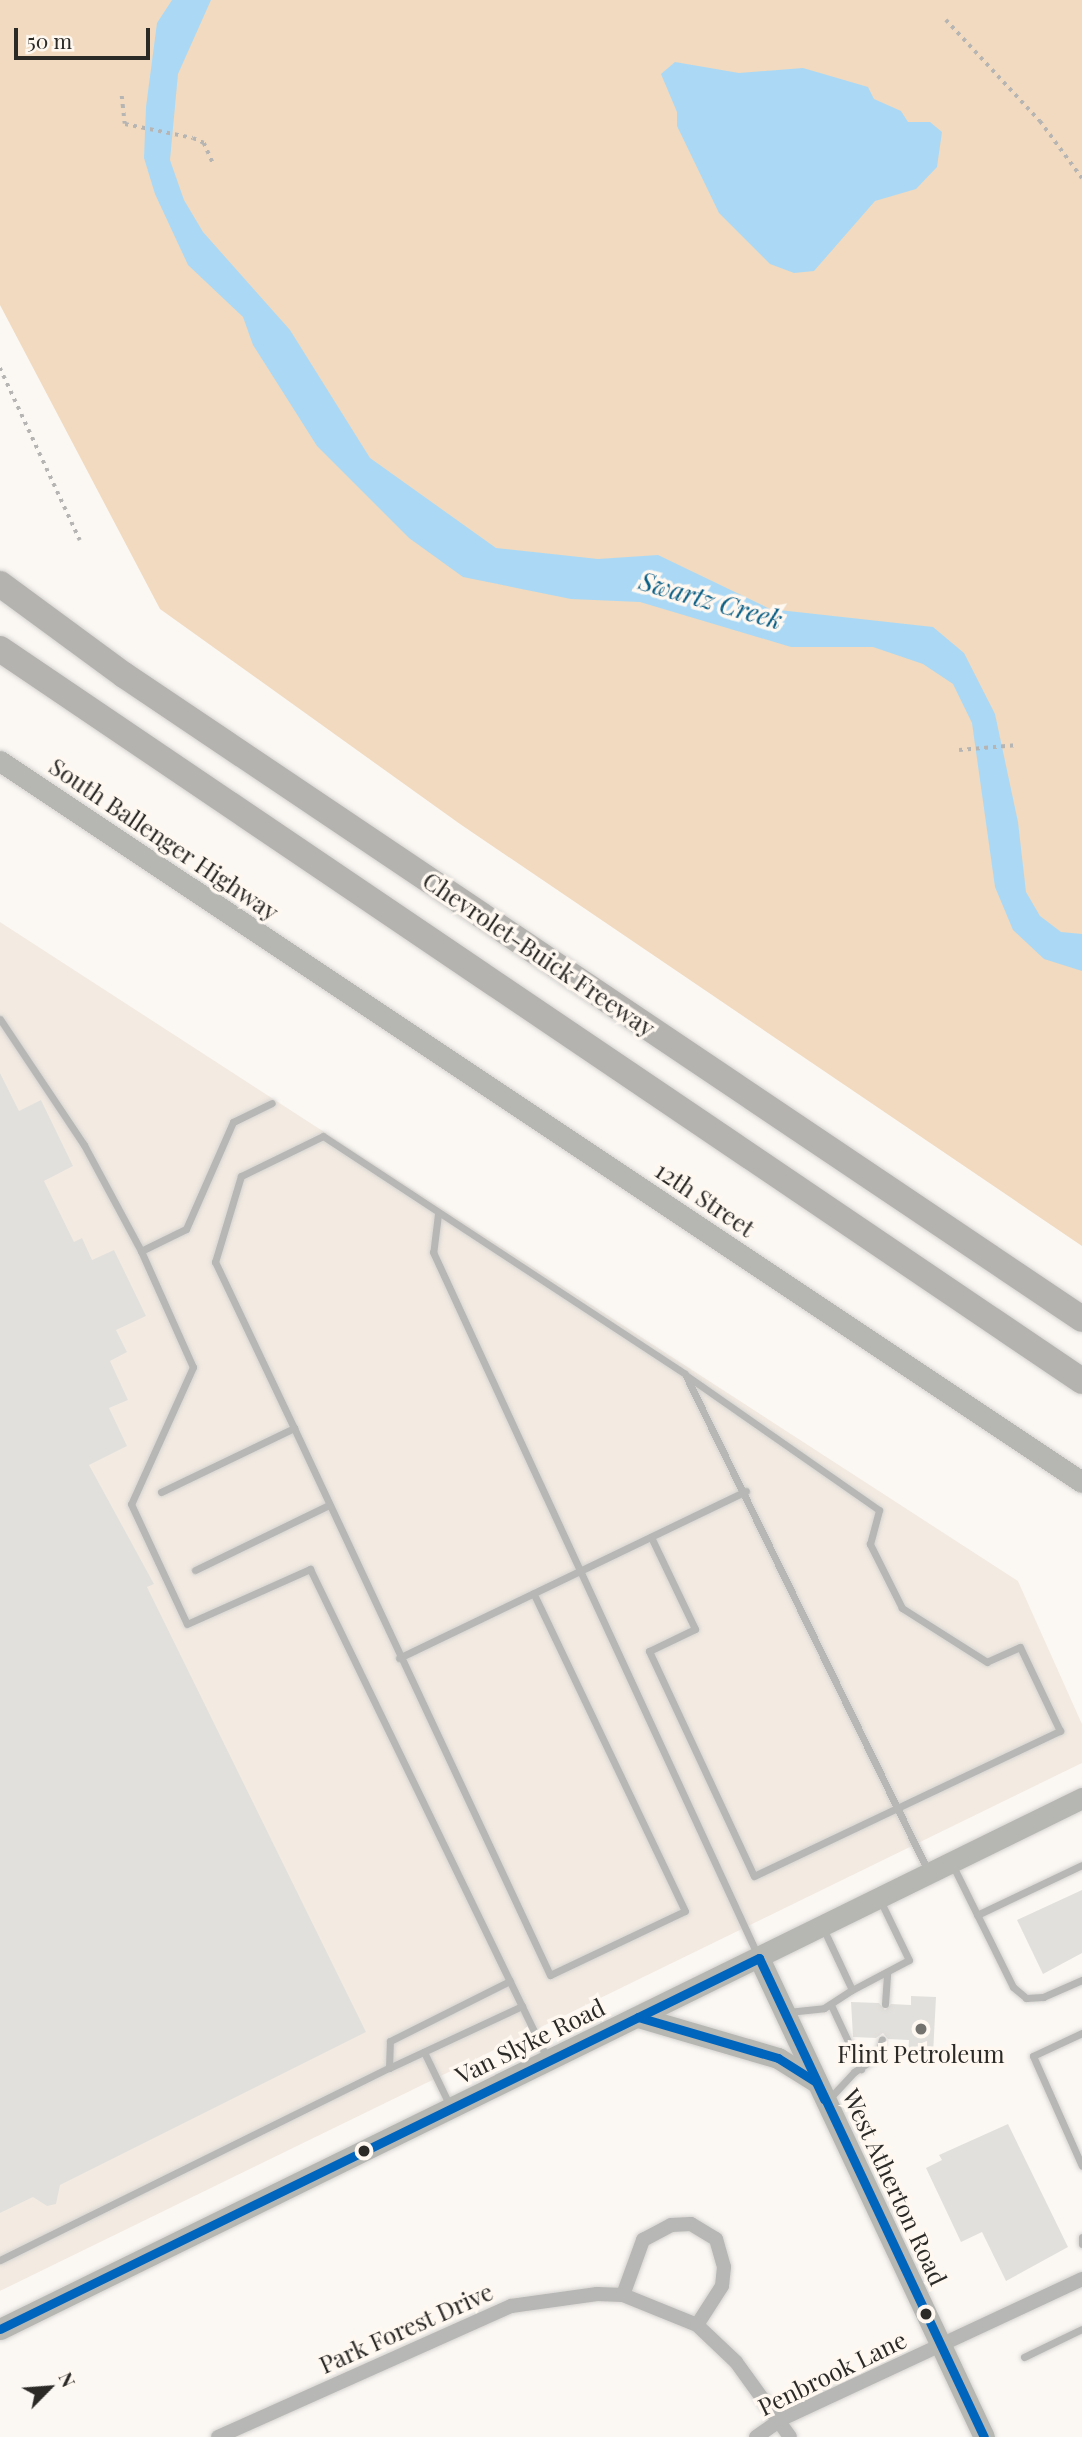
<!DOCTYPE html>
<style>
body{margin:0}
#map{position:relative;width:1082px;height:2437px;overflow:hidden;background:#fbf8f4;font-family:"Playfair Display",serif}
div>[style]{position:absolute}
.built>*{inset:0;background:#f3ebe2}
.green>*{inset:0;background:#f1dabf}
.water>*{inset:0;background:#abd9f5}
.building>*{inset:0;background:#e2e0dc}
.path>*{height:3.5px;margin-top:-1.75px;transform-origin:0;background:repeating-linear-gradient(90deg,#b6b5b3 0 3.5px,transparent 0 8.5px)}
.roads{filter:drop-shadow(0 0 2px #d5d3d0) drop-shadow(0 0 2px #d5d3d0)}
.lane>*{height:7px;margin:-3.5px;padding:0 3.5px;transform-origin:3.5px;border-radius:3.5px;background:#b7b7b5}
.street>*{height:14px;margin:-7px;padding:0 7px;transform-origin:7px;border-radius:7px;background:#b7b7b5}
.secondary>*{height:21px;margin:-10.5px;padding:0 10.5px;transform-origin:10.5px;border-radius:10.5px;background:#b6b6b3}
.highway>*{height:26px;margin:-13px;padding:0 13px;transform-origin:13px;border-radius:13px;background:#b5b3b0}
.bus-1>*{height:9px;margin:-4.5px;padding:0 4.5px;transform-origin:4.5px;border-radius:4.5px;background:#0065bd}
.dots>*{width:19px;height:19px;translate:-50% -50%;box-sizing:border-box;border:4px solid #fef8f1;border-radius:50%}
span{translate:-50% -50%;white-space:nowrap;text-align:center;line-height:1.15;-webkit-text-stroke:7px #fef8f1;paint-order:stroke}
.street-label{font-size:24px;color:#2c2a27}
.poi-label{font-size:24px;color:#2c2a27}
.water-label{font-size:26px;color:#085d84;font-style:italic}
.north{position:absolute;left:14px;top:2353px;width:70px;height:70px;-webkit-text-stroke:5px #fef8f1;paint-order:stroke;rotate:65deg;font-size:19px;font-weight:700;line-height:28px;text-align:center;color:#2c2a27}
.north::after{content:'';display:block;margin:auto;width:24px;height:32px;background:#2c2a27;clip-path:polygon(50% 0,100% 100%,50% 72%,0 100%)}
.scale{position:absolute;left:14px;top:28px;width:136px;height:32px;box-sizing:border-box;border:4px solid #2c2a27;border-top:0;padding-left:9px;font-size:21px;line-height:24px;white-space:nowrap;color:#2c2a27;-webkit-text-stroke:5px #fef8f1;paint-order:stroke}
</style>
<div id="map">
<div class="built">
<div style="clip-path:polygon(0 922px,1018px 1581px,1082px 1724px,1082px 1763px,0 2291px)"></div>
</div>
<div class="green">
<div style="clip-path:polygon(0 0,1082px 0,1082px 1246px,460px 824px,160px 609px,0 305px)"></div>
</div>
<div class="water">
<div style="clip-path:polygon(172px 0,211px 0,178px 74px,170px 160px,184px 200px,203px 232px,290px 330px,370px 458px,496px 548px,598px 559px,658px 555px,770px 609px,933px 627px,964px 653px,995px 714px,1018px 822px,1026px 892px,1040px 916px,1061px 932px,1082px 934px,1082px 971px,1044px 959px,1013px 930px,995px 887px,972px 723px,953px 684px,923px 664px,873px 647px,791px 647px,640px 602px,571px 599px,463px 577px,409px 538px,317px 446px,253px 345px,243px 317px,188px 265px,155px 194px,144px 158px,146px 107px,157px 23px)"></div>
<div style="clip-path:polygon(675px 62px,739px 73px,803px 68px,868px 87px,874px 99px,901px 111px,908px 122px,930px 122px,942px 132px,937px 167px,916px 189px,875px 201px,814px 271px,794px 273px,770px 264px,719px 213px,677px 126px,677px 112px,661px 74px)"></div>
</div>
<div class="building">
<div style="clip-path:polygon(0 1073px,19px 1111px,41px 1100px,73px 1166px,44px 1181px,74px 1242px,82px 1238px,92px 1260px,114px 1250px,146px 1316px,116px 1330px,127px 1352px,110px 1361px,128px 1400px,109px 1408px,127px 1446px,89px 1465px,154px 1584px,147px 1587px,366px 2032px,60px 2185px,56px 2204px,47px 2206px,33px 2197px,0 2213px)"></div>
<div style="clip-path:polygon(1082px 1890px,1082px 1953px,1043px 1974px,1017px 1920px)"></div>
<div style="clip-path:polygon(911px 1996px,936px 1997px,933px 2054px,908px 2054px,909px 2040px,888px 2039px,883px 2033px,876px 2038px,853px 2037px,851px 2002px,879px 2003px,885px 2010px,891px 2004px,911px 2005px)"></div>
<div style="clip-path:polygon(1008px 2124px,1068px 2247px,1006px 2281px,982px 2232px,961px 2242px,926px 2168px,942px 2160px,939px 2155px)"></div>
</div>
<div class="path">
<div style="left:946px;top:20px;width:138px;rotate:47.1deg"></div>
<div style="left:1040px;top:121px;width:71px;rotate:53.6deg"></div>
<div style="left:122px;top:96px;width:28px;rotate:84deg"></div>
<div style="left:125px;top:124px;width:69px;rotate:11.6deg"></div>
<div style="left:193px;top:138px;width:12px;rotate:24deg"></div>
<div style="left:204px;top:143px;width:22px;rotate:66deg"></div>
<div style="left:0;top:368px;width:190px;rotate:65.1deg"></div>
<div style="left:959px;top:750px;width:59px;rotate:-4.8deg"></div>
</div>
<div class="roads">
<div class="lane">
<div style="left:0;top:1019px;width:151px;rotate:56.3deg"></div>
<div style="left:84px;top:1145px;width:120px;rotate:61.7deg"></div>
<div style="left:141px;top:1251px;width:127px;rotate:65.9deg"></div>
<div style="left:193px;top:1367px;width:150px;rotate:114.3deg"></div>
<div style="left:131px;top:1504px;width:132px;rotate:65deg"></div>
<div style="left:187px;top:1624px;width:135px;rotate:-24.1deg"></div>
<div style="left:310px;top:1569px;width:543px;rotate:64.14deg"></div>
<div style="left:438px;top:1214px;width:38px;rotate:97deg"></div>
<div style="left:433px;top:1252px;width:773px;rotate:65.22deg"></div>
<div style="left:141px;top:1251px;width:50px;rotate:-26.1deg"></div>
<div style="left:186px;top:1229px;width:117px;rotate:-66.3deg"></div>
<div style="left:233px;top:1122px;width:43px;rotate:-26deg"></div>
<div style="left:294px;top:1428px;width:604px;rotate:64.92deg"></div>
<div style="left:550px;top:1975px;width:149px;rotate:-25.4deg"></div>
<div style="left:685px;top:1911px;width:352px;rotate:-115.5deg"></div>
<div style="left:161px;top:1492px;width:148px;rotate:-25.7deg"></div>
<div style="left:294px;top:1428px;width:184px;rotate:-115.4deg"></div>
<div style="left:215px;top:1262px;width:90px;rotate:-73.2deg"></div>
<div style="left:241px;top:1176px;width:91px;rotate:-26deg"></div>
<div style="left:323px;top:1136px;width:433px;rotate:33.3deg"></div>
<div style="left:685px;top:1374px;width:553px;rotate:63.94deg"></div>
<div style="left:651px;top:1537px;width:102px;rotate:64.4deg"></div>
<div style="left:695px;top:1629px;width:51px;rotate:154.4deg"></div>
<div style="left:649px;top:1651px;width:248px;rotate:65deg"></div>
<div style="left:754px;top:1876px;width:339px;rotate:-25.4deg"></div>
<div style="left:1060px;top:1731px;width:93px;rotate:-115.5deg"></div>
<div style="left:1020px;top:1647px;width:36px;rotate:156deg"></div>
<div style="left:987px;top:1662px;width:101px;rotate:-147.6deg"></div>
<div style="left:902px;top:1608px;width:72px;rotate:-116.6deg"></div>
<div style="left:870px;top:1544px;width:35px;rotate:-75deg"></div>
<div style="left:879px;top:1510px;width:233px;rotate:-145.1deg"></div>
<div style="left:195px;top:1570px;width:147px;rotate:-25.9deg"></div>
<div style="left:399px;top:1658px;width:385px;rotate:-25.7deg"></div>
<div style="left:952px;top:1864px;width:137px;rotate:63.6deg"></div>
<div style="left:1013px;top:1987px;width:17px;rotate:40deg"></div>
<div style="left:1026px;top:1998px;width:17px;rotate:-3deg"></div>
<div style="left:1043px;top:1997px;width:43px;rotate:-23.6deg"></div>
<div style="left:977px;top:1915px;width:116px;rotate:-25.5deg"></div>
<div style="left:823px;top:1928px;width:68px;rotate:64.9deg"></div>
<div style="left:852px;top:1990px;width:64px;rotate:-27.8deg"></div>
<div style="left:909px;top:1960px;width:67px;rotate:-115.8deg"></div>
<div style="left:885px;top:2004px;width:32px;rotate:-86deg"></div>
<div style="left:831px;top:2005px;width:71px;rotate:64.9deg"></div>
<div style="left:788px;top:2012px;width:36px;rotate:-6deg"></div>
<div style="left:824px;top:2008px;width:33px;rotate:-33deg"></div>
<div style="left:1082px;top:2033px;width:54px;rotate:154.9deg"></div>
<div style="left:1033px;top:2056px;width:120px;rotate:66deg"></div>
<div style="left:424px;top:2052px;width:58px;rotate:64.3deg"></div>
<div style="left:389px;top:2068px;width:147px;rotate:-25deg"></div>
<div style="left:829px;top:2099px;width:37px;rotate:-47deg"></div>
<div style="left:854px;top:2072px;width:29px;rotate:-34deg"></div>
<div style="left:878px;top:2056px;width:17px;rotate:-77deg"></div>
<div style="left:1082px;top:2237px;width:7px;rotate:90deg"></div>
<div style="left:0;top:2260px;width:434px;rotate:-26.3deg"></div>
<div style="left:389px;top:2068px;width:27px;rotate:-88deg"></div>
<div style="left:390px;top:2041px;width:134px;rotate:-26.6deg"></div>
<div style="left:1024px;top:2357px;width:64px;rotate:-25.8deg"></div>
</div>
<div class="street">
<div style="left:623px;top:2295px;width:59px;rotate:-70deg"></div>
<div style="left:643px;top:2240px;width:32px;rotate:-28deg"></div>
<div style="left:671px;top:2225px;width:20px;rotate:-3deg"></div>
<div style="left:691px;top:2224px;width:29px;rotate:31deg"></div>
<div style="left:716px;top:2239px;width:29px;rotate:74deg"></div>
<div style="left:724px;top:2267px;width:19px;rotate:96deg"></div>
<div style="left:722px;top:2286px;width:46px;rotate:122.7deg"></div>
<div style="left:218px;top:2437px;width:321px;rotate:-24.1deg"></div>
<div style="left:511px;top:2306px;width:87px;rotate:-7.9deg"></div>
<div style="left:597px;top:2294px;width:26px;rotate:2deg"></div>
<div style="left:623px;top:2295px;width:80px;rotate:22.1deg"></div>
<div style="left:697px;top:2325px;width:54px;rotate:43.5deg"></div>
<div style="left:736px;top:2362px;width:92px;rotate:54.2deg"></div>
<div style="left:756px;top:2437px;width:32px;rotate:-35deg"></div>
<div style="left:782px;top:2419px;width:331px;rotate:-25deg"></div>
</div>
<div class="secondary">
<div style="left:0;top:761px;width:1300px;rotate:33.68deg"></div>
<div style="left:759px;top:1958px;width:529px;rotate:64.84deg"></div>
<div style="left:638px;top:2017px;width:146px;rotate:16.3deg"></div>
<div style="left:778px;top:2058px;width:44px;rotate:31.9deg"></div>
<div style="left:0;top:2329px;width:1205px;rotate:-26.14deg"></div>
</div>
<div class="highway">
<div style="left:0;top:584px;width:154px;rotate:36.3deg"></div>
<div style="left:124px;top:675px;width:1154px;rotate:33.91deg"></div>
<div style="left:0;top:649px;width:1306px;rotate:34.08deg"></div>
</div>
</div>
<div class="bus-1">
<div style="left:638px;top:2017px;width:146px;rotate:16.3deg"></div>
<div style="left:778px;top:2058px;width:45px;rotate:32.3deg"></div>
<div style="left:816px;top:2082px;width:19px;rotate:65deg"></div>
<div style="left:0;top:2329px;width:845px;rotate:-26.05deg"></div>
<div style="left:759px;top:1958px;width:529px;rotate:64.84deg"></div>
</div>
<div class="dots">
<div style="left:921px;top:2029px;background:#74726f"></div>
<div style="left:364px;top:2151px;background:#2c2a27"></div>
<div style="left:926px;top:2314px;background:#2c2a27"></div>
</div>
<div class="street-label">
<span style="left:164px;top:839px;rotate:34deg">South Ballenger Highway</span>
<span style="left:539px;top:954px;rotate:34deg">Chevrolet-Buick Freeway</span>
<span style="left:705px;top:1199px;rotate:34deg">12th Street</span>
<span style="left:530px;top:2041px;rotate:-26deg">Van Slyke Road</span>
<span style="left:895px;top:2187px;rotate:65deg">West Atherton Road</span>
<span style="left:406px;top:2328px;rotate:-24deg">Park Forest Drive</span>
<span style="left:832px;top:2373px;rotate:-26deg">Penbrook Lane</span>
</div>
<div class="poi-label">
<span style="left:921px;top:2054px">Flint Petroleum</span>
</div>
<div class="water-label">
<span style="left:711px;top:600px;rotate:16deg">Swartz Creek</span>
</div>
<div class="north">N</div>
<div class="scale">50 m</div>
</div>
